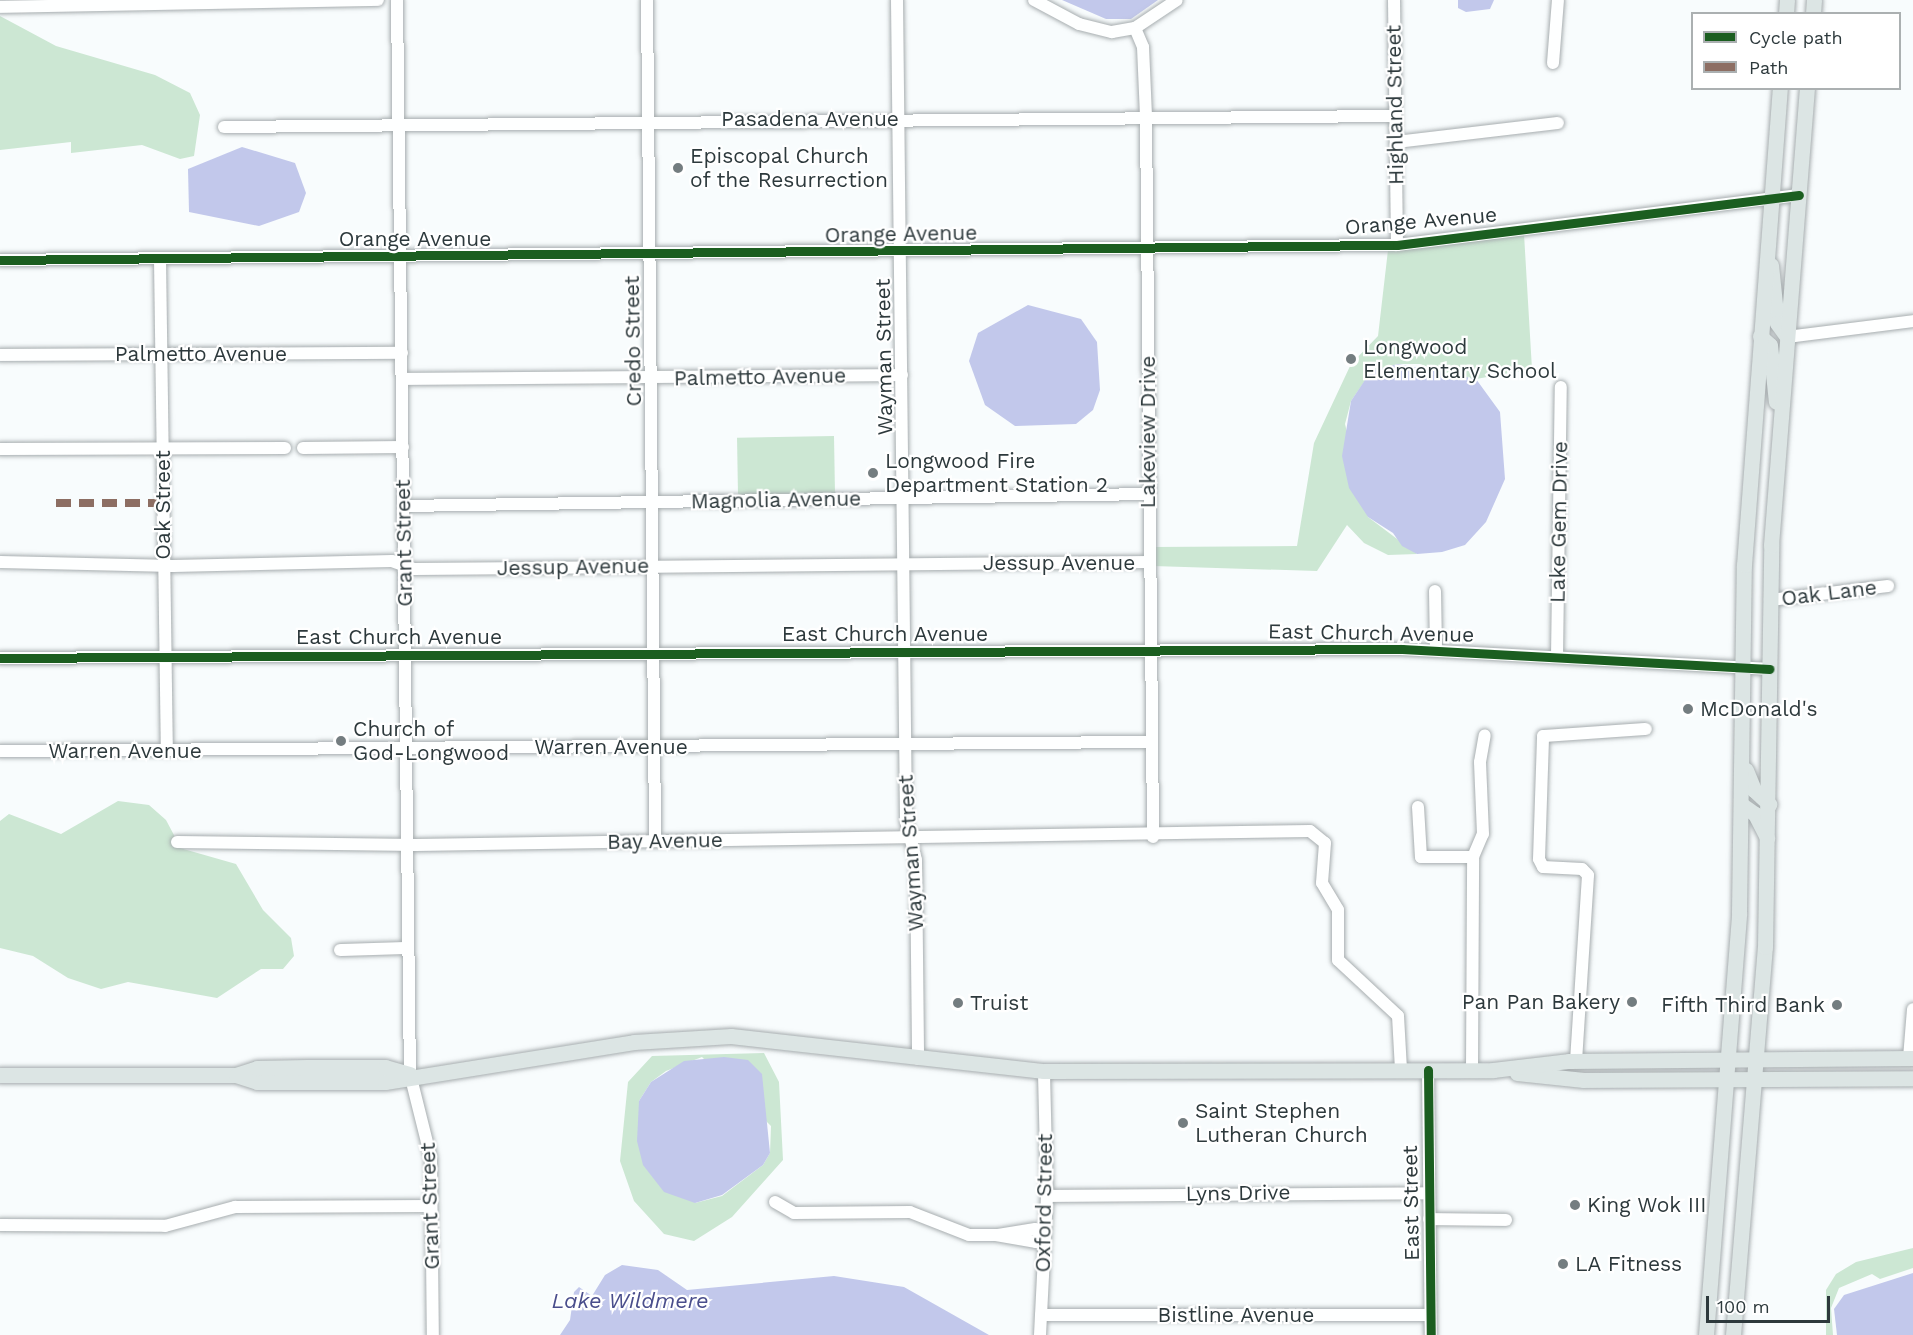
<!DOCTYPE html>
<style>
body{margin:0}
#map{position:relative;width:1913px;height:1335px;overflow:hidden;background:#f8fcfd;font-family:"Work Sans",sans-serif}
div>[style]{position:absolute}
.green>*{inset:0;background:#cce7d3;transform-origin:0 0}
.water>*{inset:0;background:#c2c8eb}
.roads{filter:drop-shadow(0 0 2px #a7adaf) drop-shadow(0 0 2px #a7adaf)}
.minor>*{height:12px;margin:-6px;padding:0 6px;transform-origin:6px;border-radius:6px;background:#feffff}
.major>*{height:15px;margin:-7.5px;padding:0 7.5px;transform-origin:7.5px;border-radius:7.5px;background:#dce5e4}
.quiet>*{height:8px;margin-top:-4px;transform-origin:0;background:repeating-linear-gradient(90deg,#8d6e63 0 15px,transparent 0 23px)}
.cycleway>*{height:9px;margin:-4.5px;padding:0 4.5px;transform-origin:4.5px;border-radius:4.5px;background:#1b5e20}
.dots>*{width:16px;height:16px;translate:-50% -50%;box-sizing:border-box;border:3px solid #fff;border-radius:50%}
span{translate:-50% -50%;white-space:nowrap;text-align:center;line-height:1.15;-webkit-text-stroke:4.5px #fff;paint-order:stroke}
.street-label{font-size:21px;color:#2d393c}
.poi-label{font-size:21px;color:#2d393c}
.left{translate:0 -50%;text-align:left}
.right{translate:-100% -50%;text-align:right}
.water-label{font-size:22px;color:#4a4e8c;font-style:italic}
.legend{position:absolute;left:1691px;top:12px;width:210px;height:78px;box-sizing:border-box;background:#fff;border:2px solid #abb0b1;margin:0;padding:8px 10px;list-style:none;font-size:18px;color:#2d393c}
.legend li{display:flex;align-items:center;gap:12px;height:30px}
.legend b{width:30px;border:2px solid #abb0b1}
.scale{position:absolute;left:1706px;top:1296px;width:124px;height:27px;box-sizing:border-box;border:3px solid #2d393c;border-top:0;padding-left:8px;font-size:18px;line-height:21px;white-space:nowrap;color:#2d393c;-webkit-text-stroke:4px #fff;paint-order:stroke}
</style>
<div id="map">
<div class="green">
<div style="clip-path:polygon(0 16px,56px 46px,155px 75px,190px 93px,200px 115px,194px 156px,180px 159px,142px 145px,71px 153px,71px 142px,0 150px)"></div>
<div style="clip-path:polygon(1524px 234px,1532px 369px,1465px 381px,1420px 364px,1398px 364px,1371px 372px,1351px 401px,1345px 424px,1368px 517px,1417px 554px,1388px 555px,1364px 543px,1347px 525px,1317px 571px,1153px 566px,1153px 547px,1297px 546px,1314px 443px,1351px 364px,1378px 336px,1388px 250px)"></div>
<div style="left:834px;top:436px;width:57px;height:97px;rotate:89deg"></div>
<div style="clip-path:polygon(118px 801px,149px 805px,166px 820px,175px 837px,173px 846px,236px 864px,263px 910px,291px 938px,294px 956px,283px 969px,261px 969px,217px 998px,128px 982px,101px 989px,68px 978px,33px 956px,0 948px,0 821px,9px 814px,61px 834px)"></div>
<div style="clip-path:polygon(evenodd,764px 1053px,779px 1082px,783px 1160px,732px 1217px,694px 1241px,664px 1234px,634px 1201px,620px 1161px,628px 1082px,652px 1056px,764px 1053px,702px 1057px,771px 1126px,770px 1153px,763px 1165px,722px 1196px,695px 1203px,639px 1101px,651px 1082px,666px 1071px,702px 1057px)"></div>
<div style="clip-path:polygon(1913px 1248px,1913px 1268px,1880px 1279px,1872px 1274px,1839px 1288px,1831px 1308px,1833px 1335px,1826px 1335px,1826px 1290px,1836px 1274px,1856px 1262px)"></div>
</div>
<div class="water">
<div style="clip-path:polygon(1062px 0,1158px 0,1131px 19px,1106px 19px)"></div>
<div style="clip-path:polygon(1458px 0,1494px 0,1490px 9px,1466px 12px,1458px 8px)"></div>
<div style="clip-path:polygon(242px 147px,295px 163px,306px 193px,299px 212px,259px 226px,189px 212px,188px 169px)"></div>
<div style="clip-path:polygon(1028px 305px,1081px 319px,1097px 342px,1100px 390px,1093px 410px,1076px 424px,1015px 426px,985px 405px,969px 361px,978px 333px)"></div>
<div style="clip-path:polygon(1398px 364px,1476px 379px,1500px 412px,1505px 479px,1486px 522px,1465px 545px,1442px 552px,1417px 554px,1402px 546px,1393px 533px,1368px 517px,1349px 488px,1342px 456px,1351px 401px,1371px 371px)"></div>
<div style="clip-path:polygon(724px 1057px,748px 1060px,762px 1074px,770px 1153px,763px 1165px,722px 1195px,695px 1203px,664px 1192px,643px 1165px,637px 1141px,639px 1101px,651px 1082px,684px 1061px)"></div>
<div style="clip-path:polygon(622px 1265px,658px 1270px,687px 1290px,834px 1276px,904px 1287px,989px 1335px,560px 1335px,570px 1320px,574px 1292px,579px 1287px,592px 1296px,605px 1275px)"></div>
<div style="clip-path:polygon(1913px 1273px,1913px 1335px,1837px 1335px,1834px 1309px,1844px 1295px)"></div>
</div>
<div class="roads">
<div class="minor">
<div style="left:397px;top:0;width:1074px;rotate:89.31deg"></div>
<div style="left:410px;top:1074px;width:87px;rotate:76deg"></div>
<div style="left:431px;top:1158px;width:177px;rotate:89.4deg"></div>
<div style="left:647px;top:0;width:841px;rotate:89.45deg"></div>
<div style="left:897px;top:0;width:821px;rotate:89.37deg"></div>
<div style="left:906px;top:821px;width:40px;rotate:75.6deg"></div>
<div style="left:916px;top:860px;width:199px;rotate:89.4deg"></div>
<div style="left:1034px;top:0;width:51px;rotate:28.1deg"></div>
<div style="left:1079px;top:24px;width:34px;rotate:14deg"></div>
<div style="left:1112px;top:32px;width:23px;rotate:-10deg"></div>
<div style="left:1135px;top:28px;width:50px;rotate:-33.7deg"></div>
<div style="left:1394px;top:0;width:245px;rotate:89.3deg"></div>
<div style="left:0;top:7px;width:378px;rotate:-1.1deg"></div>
<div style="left:1135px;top:28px;width:21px;rotate:67deg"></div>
<div style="left:1143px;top:47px;width:69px;rotate:87.5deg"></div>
<div style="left:1146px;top:116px;width:721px;rotate:89.44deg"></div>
<div style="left:1553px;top:63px;width:63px;rotate:-85.5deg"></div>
<div style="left:224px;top:127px;width:1171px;rotate:-0.54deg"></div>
<div style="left:1396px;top:142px;width:163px;rotate:-6.7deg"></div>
<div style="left:160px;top:259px;width:492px;rotate:89.2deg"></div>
<div style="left:0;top:260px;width:1397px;rotate:-0.62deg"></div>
<div style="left:1397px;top:245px;width:405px;rotate:-7.1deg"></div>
<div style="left:1787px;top:337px;width:127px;rotate:-7.2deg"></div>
<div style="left:0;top:355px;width:402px;rotate:-0.3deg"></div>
<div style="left:402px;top:379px;width:500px;rotate:-0.46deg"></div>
<div style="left:303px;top:448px;width:100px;rotate:-0.6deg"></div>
<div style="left:0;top:449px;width:285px;rotate:-0.2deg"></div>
<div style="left:403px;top:506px;width:745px;rotate:-0.92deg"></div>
<div style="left:0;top:562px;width:173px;rotate:1.3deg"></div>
<div style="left:173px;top:566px;width:219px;rotate:-1.3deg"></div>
<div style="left:392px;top:561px;width:23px;rotate:20deg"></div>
<div style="left:414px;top:569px;width:735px;rotate:-0.55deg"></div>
<div style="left:1435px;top:591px;width:59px;rotate:89deg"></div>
<div style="left:1770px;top:600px;width:119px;rotate:-6.8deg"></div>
<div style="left:1557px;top:657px;width:270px;rotate:-89.2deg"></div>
<div style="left:0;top:658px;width:1402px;rotate:-0.37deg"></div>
<div style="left:1402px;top:649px;width:368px;rotate:3.1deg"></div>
<div style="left:0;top:751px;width:1151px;rotate:-0.45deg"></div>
<div style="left:1418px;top:807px;width:50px;rotate:86.6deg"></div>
<div style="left:1421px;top:857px;width:52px"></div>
<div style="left:177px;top:842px;width:239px;rotate:0.7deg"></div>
<div style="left:416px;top:845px;width:894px;rotate:-0.9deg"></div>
<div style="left:1310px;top:831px;width:19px;rotate:39deg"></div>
<div style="left:1325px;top:843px;width:40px;rotate:94.3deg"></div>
<div style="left:1322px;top:883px;width:31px;rotate:59deg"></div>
<div style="left:1338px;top:910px;width:50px;rotate:90deg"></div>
<div style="left:1338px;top:960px;width:82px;rotate:43deg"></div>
<div style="left:1398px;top:1016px;width:54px;rotate:86.8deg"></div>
<div style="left:340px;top:950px;width:67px;rotate:-1.7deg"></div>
<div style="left:1909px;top:1058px;width:49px;rotate:-85.3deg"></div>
<div style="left:1576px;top:1061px;width:186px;rotate:-86.3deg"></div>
<div style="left:1588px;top:875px;width:8px;rotate:-135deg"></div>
<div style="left:1582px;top:869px;width:39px;rotate:-177deg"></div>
<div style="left:1543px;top:867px;width:9px;rotate:-117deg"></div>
<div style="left:1539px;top:859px;width:123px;rotate:-88.1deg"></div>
<div style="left:1543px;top:736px;width:103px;rotate:-3.9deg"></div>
<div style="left:1428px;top:1070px;width:265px;rotate:89.4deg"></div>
<div style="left:1472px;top:1070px;width:213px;rotate:-89.7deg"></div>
<div style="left:1473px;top:857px;width:25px;rotate:-67deg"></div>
<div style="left:1483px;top:834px;width:72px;rotate:-92.4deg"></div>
<div style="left:1480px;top:762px;width:27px;rotate:-80deg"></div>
<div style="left:1047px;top:1196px;width:382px;rotate:-0.4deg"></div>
<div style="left:775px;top:1202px;width:22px;rotate:30deg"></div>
<div style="left:794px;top:1213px;width:116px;rotate:-0.5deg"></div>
<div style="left:910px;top:1212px;width:63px;rotate:21.3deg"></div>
<div style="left:969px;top:1235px;width:27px"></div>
<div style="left:1429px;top:1219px;width:77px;rotate:0.7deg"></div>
<div style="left:0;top:1225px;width:165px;rotate:0.3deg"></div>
<div style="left:165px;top:1226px;width:73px;rotate:-15.2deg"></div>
<div style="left:235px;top:1207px;width:196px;rotate:-0.3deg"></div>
<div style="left:1041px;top:1235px;width:8px;rotate:-135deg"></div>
<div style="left:1035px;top:1229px;width:39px;rotate:171deg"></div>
<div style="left:996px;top:1235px;width:41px;rotate:9.9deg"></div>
<div style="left:1036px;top:1242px;width:11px;rotate:-38deg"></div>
<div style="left:1041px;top:1315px;width:389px"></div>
<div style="left:1040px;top:1335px;width:139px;rotate:-87.1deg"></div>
<div style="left:1047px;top:1196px;width:125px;rotate:-91.4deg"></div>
</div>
<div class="major">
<div style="left:1786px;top:14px;width:14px;rotate:-86deg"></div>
<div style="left:1813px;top:14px;width:14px;rotate:-86deg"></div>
<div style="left:1771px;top:265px;width:58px;rotate:84.1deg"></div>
<div style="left:1777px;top:323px;width:17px;rotate:54deg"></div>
<div style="left:1760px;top:336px;width:13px;rotate:42deg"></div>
<div style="left:1770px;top:345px;width:57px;rotate:84deg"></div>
<div style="left:1746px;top:770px;width:22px;rotate:68deg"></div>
<div style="left:1754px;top:790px;width:21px;rotate:43deg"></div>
<div style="left:1742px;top:805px;width:16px;rotate:35deg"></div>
<div style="left:1755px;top:814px;width:27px;rotate:63deg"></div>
<div style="left:1517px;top:1073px;width:67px;rotate:6deg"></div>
<div style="left:1584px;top:1080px;width:329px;rotate:-0.3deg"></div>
<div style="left:0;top:1075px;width:236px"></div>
<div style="left:236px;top:1075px;width:22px;rotate:18deg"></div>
<div style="left:257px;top:1082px;width:128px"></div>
<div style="left:385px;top:1082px;width:252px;rotate:-9.1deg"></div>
<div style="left:634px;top:1042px;width:97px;rotate:-3.5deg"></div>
<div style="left:731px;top:1036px;width:315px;rotate:6.4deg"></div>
<div style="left:1044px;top:1071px;width:449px;rotate:-0.1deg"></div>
<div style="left:1493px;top:1070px;width:77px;rotate:-6.8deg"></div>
<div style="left:1569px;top:1061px;width:344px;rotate:-0.5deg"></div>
<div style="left:236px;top:1075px;width:22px;rotate:-18deg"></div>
<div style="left:257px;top:1068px;width:50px;rotate:-1.1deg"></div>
<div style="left:307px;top:1067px;width:78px"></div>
<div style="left:385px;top:1067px;width:26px;rotate:16deg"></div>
<div style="left:1706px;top:1335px;width:423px;rotate:-85.5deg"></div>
<div style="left:1739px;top:913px;width:348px;rotate:-89.2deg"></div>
<div style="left:1744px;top:565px;width:478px;rotate:-85.7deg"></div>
<div style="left:1733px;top:1335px;width:389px;rotate:-85.3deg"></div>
<div style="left:1765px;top:947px;width:402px;rotate:-89.1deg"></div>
<div style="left:1771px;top:545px;width:458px;rotate:-85.5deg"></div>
</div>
</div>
<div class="quiet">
<div style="left:56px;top:503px;width:107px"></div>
</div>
<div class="cycleway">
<div style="left:0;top:260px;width:1397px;rotate:-0.62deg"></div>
<div style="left:1397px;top:245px;width:405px;rotate:-7.1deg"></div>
<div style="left:0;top:658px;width:1402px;rotate:-0.37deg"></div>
<div style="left:1402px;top:649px;width:368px;rotate:3.1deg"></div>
<div style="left:1428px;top:1070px;width:265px;rotate:89.4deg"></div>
</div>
<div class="dots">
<div style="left:678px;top:168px;background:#747d80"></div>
<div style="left:1351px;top:359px;background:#747d80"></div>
<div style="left:873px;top:473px;background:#747d80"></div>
<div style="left:1688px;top:709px;background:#747d80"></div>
<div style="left:341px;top:741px;background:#747d80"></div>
<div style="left:1632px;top:1002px;background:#747d80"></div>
<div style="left:958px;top:1003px;background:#747d80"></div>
<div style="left:1837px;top:1005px;background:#747d80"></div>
<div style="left:1183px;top:1123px;background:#747d80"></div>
<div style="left:1575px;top:1205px;background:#747d80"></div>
<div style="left:1563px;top:1264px;background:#747d80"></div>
</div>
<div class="street-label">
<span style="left:1395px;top:105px;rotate:-91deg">Highland Street</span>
<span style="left:810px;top:119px">Pasadena Avenue</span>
<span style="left:1421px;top:221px;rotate:-5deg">Orange Avenue</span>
<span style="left:901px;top:234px;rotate:-1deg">Orange Avenue</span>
<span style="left:415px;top:239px">Orange Avenue</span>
<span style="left:633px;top:341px;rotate:-91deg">Credo Street</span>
<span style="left:201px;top:354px">Palmetto Avenue</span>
<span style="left:884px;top:357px;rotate:-91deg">Wayman Street</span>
<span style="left:760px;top:377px;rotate:-1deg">Palmetto Avenue</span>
<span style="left:1148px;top:432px;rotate:-90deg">Lakeview Drive</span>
<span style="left:776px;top:500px;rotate:-1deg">Magnolia Avenue</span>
<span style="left:163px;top:505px;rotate:-90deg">Oak Street</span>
<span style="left:1559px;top:522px;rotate:-89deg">Lake Gem Drive</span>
<span style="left:404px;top:543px;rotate:-91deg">Grant Street</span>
<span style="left:1059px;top:563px">Jessup Avenue</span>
<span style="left:573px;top:567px;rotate:-1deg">Jessup Avenue</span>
<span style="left:1829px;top:593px;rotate:-7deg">Oak Lane</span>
<span style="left:1371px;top:633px;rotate:1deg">East Church Avenue</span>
<span style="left:885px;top:634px">East Church Avenue</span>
<span style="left:399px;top:637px">East Church Avenue</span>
<span style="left:611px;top:747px">Warren Avenue</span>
<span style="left:125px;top:751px">Warren Avenue</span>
<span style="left:665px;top:841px;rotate:-1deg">Bay Avenue</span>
<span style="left:911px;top:853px;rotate:-94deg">Wayman Street</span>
<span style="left:1238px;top:1193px;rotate:-1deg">Lyns Drive</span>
<span style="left:1044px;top:1203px;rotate:-89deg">Oxford Street</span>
<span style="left:1411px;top:1203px;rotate:-91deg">East Street</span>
<span style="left:430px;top:1206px;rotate:-92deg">Grant Street</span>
<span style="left:1236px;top:1315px">Bistline Avenue</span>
</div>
<div class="poi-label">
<span class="left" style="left:690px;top:168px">Episcopal Church<br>of the Resurrection</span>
<span class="left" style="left:1363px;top:359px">Longwood<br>Elementary School</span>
<span class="left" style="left:885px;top:473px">Longwood Fire<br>Department Station 2</span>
<span class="left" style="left:1700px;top:709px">McDonald's</span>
<span class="left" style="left:353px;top:741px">Church of<br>God-Longwood</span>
<span class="right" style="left:1620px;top:1002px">Pan Pan Bakery</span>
<span class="left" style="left:970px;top:1003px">Truist</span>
<span class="right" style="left:1825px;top:1005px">Fifth Third Bank</span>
<span class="left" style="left:1195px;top:1123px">Saint Stephen<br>Lutheran Church</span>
<span class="left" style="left:1587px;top:1205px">King Wok III</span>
<span class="left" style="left:1575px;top:1264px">LA Fitness</span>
</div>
<div class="water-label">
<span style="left:630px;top:1301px">Lake Wildmere</span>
</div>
<ul class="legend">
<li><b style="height:8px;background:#1b5e20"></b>Cycle path</li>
<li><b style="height:8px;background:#8d6e63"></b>Path</li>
</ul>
<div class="scale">100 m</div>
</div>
